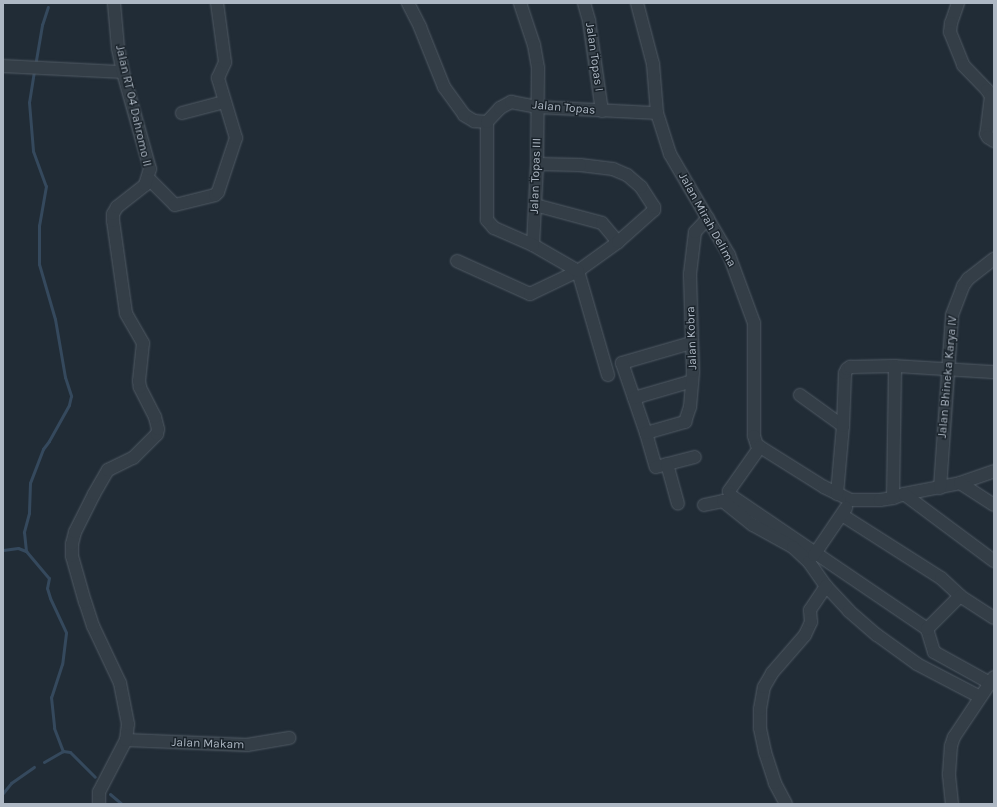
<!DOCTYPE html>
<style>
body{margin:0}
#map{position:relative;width:997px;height:807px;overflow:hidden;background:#212c36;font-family:Karla,sans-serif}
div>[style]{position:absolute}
.stream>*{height:3px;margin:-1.5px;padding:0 1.5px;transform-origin:1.5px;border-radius:1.5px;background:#35495d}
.roads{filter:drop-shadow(0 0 1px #515b65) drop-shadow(0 0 1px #515b65)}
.minor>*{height:12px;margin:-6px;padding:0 6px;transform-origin:6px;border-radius:6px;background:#343e47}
span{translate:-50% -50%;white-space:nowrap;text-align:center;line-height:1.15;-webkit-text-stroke:3px #1a232b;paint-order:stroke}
.street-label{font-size:12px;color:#aeb8c4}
.frame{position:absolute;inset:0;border:4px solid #aeb8c4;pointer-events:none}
</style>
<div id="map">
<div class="stream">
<div style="left:35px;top:66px;width:42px;rotate:-80.3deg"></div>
<div style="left:42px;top:25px;width:19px;rotate:-72deg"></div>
<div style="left:34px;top:71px;width:31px;rotate:99deg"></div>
<div style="left:29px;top:102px;width:49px;rotate:85.3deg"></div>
<div style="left:33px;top:151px;width:37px;rotate:70deg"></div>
<div style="left:46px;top:186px;width:40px;rotate:100deg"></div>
<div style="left:39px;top:225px;width:39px;rotate:90deg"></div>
<div style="left:39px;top:264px;width:57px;rotate:73.8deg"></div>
<div style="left:55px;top:319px;width:59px;rotate:80.2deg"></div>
<div style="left:65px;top:377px;width:20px;rotate:72deg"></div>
<div style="left:71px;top:396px;width:9px;rotate:103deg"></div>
<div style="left:69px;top:405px;width:41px;rotate:119.1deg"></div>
<div style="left:49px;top:441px;width:10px;rotate:127deg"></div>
<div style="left:43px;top:449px;width:36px;rotate:111deg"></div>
<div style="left:30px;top:483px;width:30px;rotate:92deg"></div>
<div style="left:29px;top:513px;width:20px;rotate:105deg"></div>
<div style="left:24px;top:532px;width:19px;rotate:84deg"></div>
<div style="left:26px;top:551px;width:35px;rotate:50deg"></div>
<div style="left:49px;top:578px;width:10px;rotate:101deg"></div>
<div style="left:47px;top:588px;width:10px;rotate:73deg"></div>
<div style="left:50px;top:598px;width:38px;rotate:65deg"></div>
<div style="left:66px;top:633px;width:31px;rotate:97deg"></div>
<div style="left:62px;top:664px;width:35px;rotate:108deg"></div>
<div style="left:51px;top:697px;width:31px;rotate:84deg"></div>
<div style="left:54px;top:728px;width:25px;rotate:69deg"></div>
<div style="left:3px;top:550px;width:15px;rotate:-8deg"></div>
<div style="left:18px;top:548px;width:9px;rotate:21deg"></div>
<div style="left:44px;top:762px;width:22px;rotate:-30deg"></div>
<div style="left:63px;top:751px;width:7px;rotate:8deg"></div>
<div style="left:70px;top:752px;width:35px;rotate:45deg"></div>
<div style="left:3px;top:793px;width:13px;rotate:-51deg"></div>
<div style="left:11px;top:783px;width:28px;rotate:-35deg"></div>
<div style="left:110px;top:794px;width:16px;rotate:40deg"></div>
</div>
<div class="roads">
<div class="minor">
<div style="left:408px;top:3px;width:27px;rotate:63deg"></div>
<div style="left:420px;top:27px;width:65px;rotate:68.2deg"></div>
<div style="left:444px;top:87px;width:34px;rotate:54deg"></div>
<div style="left:464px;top:115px;width:12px;rotate:31deg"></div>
<div style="left:474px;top:121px;width:13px;rotate:4deg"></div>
<div style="left:520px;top:3px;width:44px;rotate:71.6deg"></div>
<div style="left:534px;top:45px;width:23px;rotate:80deg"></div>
<div style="left:538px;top:68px;width:96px;rotate:90.6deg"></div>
<div style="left:537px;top:164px;width:81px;rotate:92.8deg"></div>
<div style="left:584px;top:3px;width:19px;rotate:74deg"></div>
<div style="left:589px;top:21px;width:91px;rotate:81.8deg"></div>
<div style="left:637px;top:3px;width:63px;rotate:75.3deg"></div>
<div style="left:653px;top:64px;width:49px;rotate:85.3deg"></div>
<div style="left:657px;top:113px;width:43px;rotate:72.4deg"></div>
<div style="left:670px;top:154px;width:117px;rotate:59.7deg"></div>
<div style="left:729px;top:255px;width:72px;rotate:69.8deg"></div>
<div style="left:754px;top:323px;width:113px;rotate:90deg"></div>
<div style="left:754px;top:436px;width:9px;rotate:72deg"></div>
<div style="left:757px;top:445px;width:79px;rotate:32.1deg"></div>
<div style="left:824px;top:487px;width:30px;rotate:26deg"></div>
<div style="left:851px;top:500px;width:29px"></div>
<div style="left:880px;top:500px;width:13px;rotate:-9deg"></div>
<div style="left:893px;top:498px;width:12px;rotate:-20deg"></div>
<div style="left:904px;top:494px;width:57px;rotate:-11.1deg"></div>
<div style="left:960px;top:483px;width:36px;rotate:-19deg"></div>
<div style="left:958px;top:3px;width:21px;rotate:109deg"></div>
<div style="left:951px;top:23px;width:9px;rotate:96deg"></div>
<div style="left:950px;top:32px;width:35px;rotate:68deg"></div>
<div style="left:963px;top:65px;width:35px;rotate:46deg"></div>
<div style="left:987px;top:90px;width:7px;rotate:56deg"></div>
<div style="left:991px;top:96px;width:38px;rotate:97deg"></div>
<div style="left:986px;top:134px;width:4px;rotate:56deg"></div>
<div style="left:988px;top:137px;width:7px;rotate:34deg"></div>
<div style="left:3px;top:66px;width:120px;rotate:2.9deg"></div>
<div style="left:182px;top:113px;width:43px;rotate:-14.7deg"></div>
<div style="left:148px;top:178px;width:38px;rotate:45deg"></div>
<div style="left:175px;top:205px;width:41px;rotate:-14deg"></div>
<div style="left:215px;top:195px;width:4px;rotate:-45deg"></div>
<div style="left:218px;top:192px;width:57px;rotate:-71.6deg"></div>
<div style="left:236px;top:138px;width:63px;rotate:-106.7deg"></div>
<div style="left:218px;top:78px;width:17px;rotate:-66deg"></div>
<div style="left:225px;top:62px;width:60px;rotate:-97.7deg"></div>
<div style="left:535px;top:205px;width:69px;rotate:15deg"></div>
<div style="left:602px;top:223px;width:25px;rotate:50deg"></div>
<div style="left:457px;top:261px;width:80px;rotate:24.3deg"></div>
<div style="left:530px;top:294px;width:53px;rotate:-25.6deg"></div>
<div style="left:578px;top:271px;width:49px;rotate:-35.9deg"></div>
<div style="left:618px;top:242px;width:48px;rotate:-41.6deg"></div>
<div style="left:654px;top:210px;width:3px;rotate:-90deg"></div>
<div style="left:654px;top:207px;width:24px;rotate:-123deg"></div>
<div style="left:641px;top:187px;width:18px;rotate:-139deg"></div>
<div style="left:627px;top:175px;width:15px;rotate:-157deg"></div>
<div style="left:613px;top:169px;width:33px;rotate:-173deg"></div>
<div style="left:580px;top:165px;width:43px;rotate:-178.7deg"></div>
<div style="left:691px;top:343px;width:72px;rotate:163.8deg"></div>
<div style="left:622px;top:363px;width:74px;rotate:71.1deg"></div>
<div style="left:646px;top:433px;width:35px;rotate:74deg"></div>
<div style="left:656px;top:467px;width:40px;rotate:-14.4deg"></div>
<div style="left:608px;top:375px;width:108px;rotate:-106.1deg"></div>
<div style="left:578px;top:271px;width:52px;rotate:-150deg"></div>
<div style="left:533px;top:245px;width:43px;rotate:-156.4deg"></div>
<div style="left:494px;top:228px;width:11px;rotate:-131deg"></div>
<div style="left:487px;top:220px;width:98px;rotate:-90deg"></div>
<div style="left:487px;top:122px;width:19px;rotate:-47deg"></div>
<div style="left:500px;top:108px;width:13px;rotate:-29deg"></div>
<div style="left:511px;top:102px;width:26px;rotate:11deg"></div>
<div style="left:537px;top:107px;width:120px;rotate:2.9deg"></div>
<div style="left:800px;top:395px;width:53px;rotate:35.8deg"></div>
<div style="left:634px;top:398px;width:60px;rotate:-16.3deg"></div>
<div style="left:646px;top:433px;width:41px;rotate:-15.8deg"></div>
<div style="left:685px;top:422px;width:16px;rotate:-72deg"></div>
<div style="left:690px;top:407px;width:36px;rotate:-85deg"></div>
<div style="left:693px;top:371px;width:97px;rotate:-91.8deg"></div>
<div style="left:690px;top:274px;width:42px;rotate:-83.2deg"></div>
<div style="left:695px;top:232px;width:19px;rotate:-47deg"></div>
<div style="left:760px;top:447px;width:54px;rotate:125.2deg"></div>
<div style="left:729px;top:491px;width:4px;rotate:76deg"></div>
<div style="left:730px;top:495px;width:238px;rotate:34.2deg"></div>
<div style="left:927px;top:629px;width:24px;rotate:73deg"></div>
<div style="left:934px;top:652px;width:64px;rotate:29deg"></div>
<div style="left:667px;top:464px;width:41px;rotate:74.6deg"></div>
<div style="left:960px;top:483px;width:40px;rotate:32.9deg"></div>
<div style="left:940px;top:488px;width:173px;rotate:-86deg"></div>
<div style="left:952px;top:315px;width:31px;rotate:-69deg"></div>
<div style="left:963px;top:286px;width:9px;rotate:-54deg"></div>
<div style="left:968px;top:279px;width:33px;rotate:-38deg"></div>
<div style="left:837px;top:494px;width:68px;rotate:-85deg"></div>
<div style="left:843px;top:426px;width:53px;rotate:-87.8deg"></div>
<div style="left:845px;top:373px;width:4px;rotate:-63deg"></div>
<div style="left:847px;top:369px;width:4px;rotate:-34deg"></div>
<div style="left:850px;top:367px;width:45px;rotate:-1.3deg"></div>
<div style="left:895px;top:366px;width:99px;rotate:3.5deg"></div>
<div style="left:904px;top:494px;width:112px;rotate:36.7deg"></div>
<div style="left:893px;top:498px;width:132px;rotate:-89.1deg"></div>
<div style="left:704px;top:505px;width:19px;rotate:-12deg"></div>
<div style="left:723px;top:501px;width:38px;rotate:39deg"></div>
<div style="left:753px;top:525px;width:46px;rotate:28.8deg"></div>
<div style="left:793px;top:547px;width:22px;rotate:43deg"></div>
<div style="left:809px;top:562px;width:29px;rotate:55deg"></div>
<div style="left:826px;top:586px;width:34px;rotate:47deg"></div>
<div style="left:849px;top:611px;width:37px;rotate:41deg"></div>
<div style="left:877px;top:635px;width:49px;rotate:35.9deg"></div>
<div style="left:917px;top:664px;width:71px;rotate:27.6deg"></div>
<div style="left:842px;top:515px;width:117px;rotate:32.5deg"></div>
<div style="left:941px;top:578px;width:26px;rotate:43deg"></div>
<div style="left:960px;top:596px;width:40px;rotate:32.9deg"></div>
<div style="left:814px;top:555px;width:57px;rotate:-55.8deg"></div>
<div style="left:927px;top:629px;width:47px;rotate:-45deg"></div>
<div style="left:126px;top:740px;width:121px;rotate:2.4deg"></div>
<div style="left:247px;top:745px;width:43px;rotate:-9.5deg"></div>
<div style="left:99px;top:804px;width:12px;rotate:-90deg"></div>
<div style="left:99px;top:792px;width:59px;rotate:-62.6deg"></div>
<div style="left:126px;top:740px;width:16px;rotate:-83deg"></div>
<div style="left:128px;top:724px;width:42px;rotate:-101deg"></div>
<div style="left:120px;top:683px;width:63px;rotate:-115.3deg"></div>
<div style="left:93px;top:626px;width:25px;rotate:-108deg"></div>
<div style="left:85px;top:602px;width:48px;rotate:-105.8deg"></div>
<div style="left:72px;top:556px;width:12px;rotate:-90deg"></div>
<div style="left:72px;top:544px;width:12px;rotate:-76deg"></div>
<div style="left:75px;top:532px;width:42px;rotate:-63.4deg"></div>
<div style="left:94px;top:494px;width:28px;rotate:-60deg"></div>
<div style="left:108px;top:470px;width:28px;rotate:-26deg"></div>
<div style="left:133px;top:458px;width:34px;rotate:-45deg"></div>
<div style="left:157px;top:434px;width:5px;rotate:-79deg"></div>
<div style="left:158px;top:429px;width:12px;rotate:-104deg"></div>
<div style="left:155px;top:417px;width:34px;rotate:-117deg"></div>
<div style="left:140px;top:387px;width:6px;rotate:-99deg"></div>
<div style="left:139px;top:381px;width:38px;rotate:-84deg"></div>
<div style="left:143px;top:343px;width:34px;rotate:-120deg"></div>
<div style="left:126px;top:313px;width:93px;rotate:-98deg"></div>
<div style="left:113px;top:221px;width:7px;rotate:-90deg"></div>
<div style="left:113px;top:214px;width:8px;rotate:-60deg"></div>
<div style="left:117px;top:207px;width:36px;rotate:-38deg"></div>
<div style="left:145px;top:185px;width:17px;rotate:-73deg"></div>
<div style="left:150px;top:169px;width:101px;rotate:-105.6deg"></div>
<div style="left:123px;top:72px;width:25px;rotate:-102deg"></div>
<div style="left:118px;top:48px;width:45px;rotate:-95.1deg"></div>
<div style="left:786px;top:804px;width:24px;rotate:-118deg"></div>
<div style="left:775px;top:783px;width:33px;rotate:-108deg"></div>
<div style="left:765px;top:752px;width:25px;rotate:-102deg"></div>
<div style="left:760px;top:728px;width:19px;rotate:-90deg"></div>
<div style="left:760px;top:709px;width:22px;rotate:-80deg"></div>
<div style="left:764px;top:687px;width:16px;rotate:-60deg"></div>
<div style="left:772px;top:673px;width:50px;rotate:-49deg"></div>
<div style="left:805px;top:635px;width:14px;rotate:-65deg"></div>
<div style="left:811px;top:622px;width:12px;rotate:-95deg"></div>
<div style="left:810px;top:610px;width:29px;rotate:-56deg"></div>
<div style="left:952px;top:804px;width:30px;rotate:-96deg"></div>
<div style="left:949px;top:774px;width:28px;rotate:-86deg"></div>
<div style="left:951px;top:746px;width:9px;rotate:-72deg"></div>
<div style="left:954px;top:737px;width:72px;rotate:-56.3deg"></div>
</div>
</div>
<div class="street-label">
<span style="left:594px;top:57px;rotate:82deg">Jalan Topas I</span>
<span style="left:133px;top:106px;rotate:77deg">Jalan RT 04 Dahromo II</span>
<span style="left:564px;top:108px;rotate:5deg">Jalan Topas</span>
<span style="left:536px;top:176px;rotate:-88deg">Jalan Topas III</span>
<span style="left:707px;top:220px;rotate:61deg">Jalan Mirah Delima</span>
<span style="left:692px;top:338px;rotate:-92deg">Jalan Kobra</span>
<span style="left:948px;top:377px;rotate:-85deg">Jalan Bhineka Karya IV</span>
<span style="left:208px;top:744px;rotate:2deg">Jalan Makam</span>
</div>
<div class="frame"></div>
</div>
